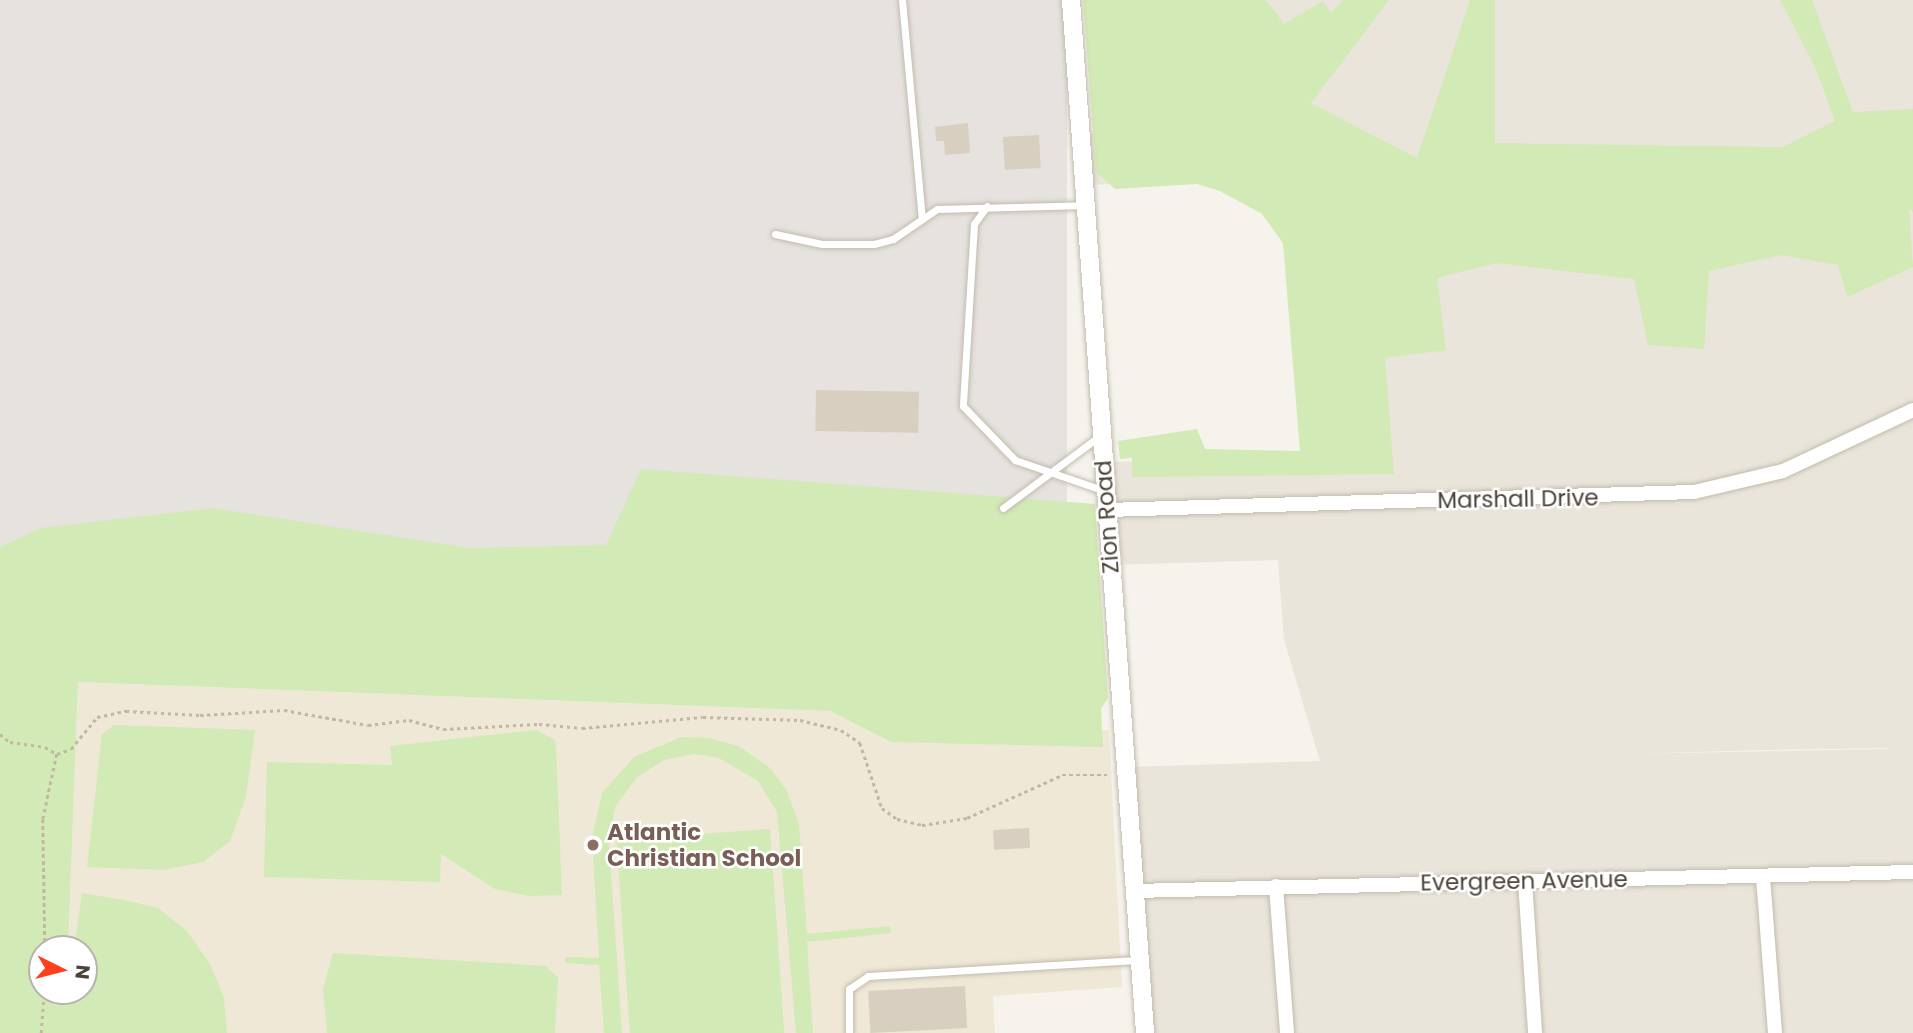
<!DOCTYPE html>
<style>
body{margin:0}
#map{position:relative;width:1913px;height:1033px;overflow:hidden;background:#f6f3ec;font-family:Poppins,sans-serif}
div>[style]{position:absolute}
.residential>*{inset:0;background:#eae5da}
.industrial>*{inset:0;background:#e6e2dd;transform-origin:0 0}
.education>*{inset:0;background:#efe8d6}
.green>*{inset:0;background:#d2eab5;transform-origin:0 0}
.building>*{inset:0;background:#d8cfc1;transform-origin:0 0}
.path>*{height:2.5px;margin-top:-1.25px;transform-origin:0;background:repeating-linear-gradient(90deg,#c4b79f 0 3.5px,transparent 0 7px)}
.roads{filter:drop-shadow(0 0 2px #c2bbae) drop-shadow(0 0 2px #c2bbae)}
.service>*{height:7px;margin:-3.5px;padding:0 3.5px;transform-origin:3.5px;border-radius:3.5px;background:#fff}
.minor>*{height:14px;margin:-7px;padding:0 7px;transform-origin:7px;border-radius:7px;background:#fff}
.tertiary>*{height:18px;margin:-9px;padding:0 9px;transform-origin:9px;border-radius:9px;background:#fff}
.dots>*{width:19px;height:19px;translate:-50% -50%;box-sizing:border-box;border:4px solid #fff;border-radius:50%}
span{translate:-50% -50%;white-space:nowrap;text-align:center;line-height:1.15;-webkit-text-stroke:5px #fff;paint-order:stroke}
.street-label{font-size:23px;color:#4b4439}
.education-label{font-size:23px;color:#785e54;font-weight:700}
.left{translate:0 -50%;text-align:left}
.north{position:absolute;left:28px;top:935px;width:70px;height:70px;box-sizing:border-box;background:#fff;border:2px solid #b7b4b0;border-radius:50%;rotate:96deg;font-size:19px;font-weight:700;line-height:28px;text-align:center;color:#4b4439}
.north::after{content:'';display:block;margin:auto;width:24px;height:32px;background:#fc3f1d;clip-path:polygon(50% 0,100% 100%,50% 72%,0 100%)}
</style>
<div id="map">
<div class="residential">
<div style="clip-path:polygon(evenodd,1239px 0,1913px 0,1913px 1033px,1144px 1033px,1125px 767px,1320px 761px,1284px 640px,1278px 560px,1111px 565px,1103px 462px,1304px 458px,1278px 170px,1084px 186px,1080px 134px,1296px 117px,1239px 0,1888px 748px,1888px 749px,1625px 754px,1762px 750px,1888px 748px)"></div>
</div>
<div class="industrial">
<div style="left:0;top:0;width:1067px;height:605px"></div>
</div>
<div class="education">
<div style="clip-path:polygon(78px 682px,830px 711px,891px 742px,1109px 730px,1122px 987px,993px 996px,995px 1033px,64px 1033px,66px 991px,84px 991px,84px 949px,68px 949px)"></div>
</div>
<div class="green">
<div style="clip-path:polygon(1083px 0,1266px 0,1284px 24px,1323px 1px,1331px 13px,1343px 0,1389px 0,1311px 103px,1417px 158px,1470px 0,1495px 0,1495px 143px,1783px 147px,1835px 121px,1815px 67px,1780px 0,1812px 0,1853px 112px,1913px 109px,1913px 212px,1909px 209px,1913px 267px,1847px 297px,1838px 265px,1781px 255px,1709px 271px,1704px 349px,1648px 345px,1634px 279px,1497px 263px,1437px 278px,1446px 350px,1385px 358px,1394px 474px,1132px 477px,1132px 458px,1120px 459px,1118px 441px,1197px 429px,1205px 449px,1300px 451px,1283px 243px,1262px 214px,1220px 191px,1197px 184px,1115px 189px,1096px 172px)"></div>
<div style="clip-path:polygon(641px 469px,1095px 504px,1108px 698px,1101px 709px,1103px 747px,891px 742px,830px 711px,78px 682px,68px 949px,42px 949px,42px 991px,84px 991px,84px 949px,74px 949px,82px 893px,129px 901px,158px 908px,187px 931px,210px 964px,224px 998px,227px 1033px,0 1033px,0 547px,41px 528px,213px 508px,469px 548px,606px 545px)"></div>
<div style="clip-path:polygon(114px 725px,255px 730px,246px 797px,230px 841px,203px 862px,163px 870px,87px 867px,102px 734px)"></div>
<div style="clip-path:polygon(536px 730px,555px 740px,556px 747px,562px 895px,529px 896px,495px 889px,441px 854px,440px 882px,264px 877px,267px 762px,392px 765px,390px 746px)"></div>
<div style="clip-path:polygon(681px 737px,709px 738px,738px 746px,769px 767px,786px 789px,799px 824px,807px 934px,890px 926px,891px 933px,807px 942px,813px 1033px,796px 1033px,777px 812px,758px 781px,719px 758px,694px 754px,664px 760px,636px 778px,615px 807px,609px 844px,622px 1033px,604px 1033px,599px 965px,565px 963px,566px 957px,599px 958px,592px 837px,602px 793px,634px 757px)"></div>
<div style="left:770px;top:829px;width:205px;height:154px;rotate:86deg"></div>
<div style="clip-path:polygon(333px 953px,546px 966px,558px 978px,555px 1033px,327px 1033px,323px 989px)"></div>
</div>
<div class="building">
<div style="clip-path:polygon(968px 123px,970px 153px,945px 155px,944px 141px,936px 141px,935px 127px)"></div>
<div style="left:1039px;top:135px;width:33px;height:36px;rotate:87deg"></div>
<div style="left:816px;top:390px;width:103px;height:41px;rotate:1deg"></div>
<div style="left:1029px;top:828px;width:20px;height:36px;rotate:87deg"></div>
<div style="left:965px;top:986px;width:42px;height:97px;rotate:87deg"></div>
</div>
<div class="path">
<div style="left:0;top:734px;width:13px;rotate:39deg"></div>
<div style="left:10px;top:742px;width:35px;rotate:8deg"></div>
<div style="left:45px;top:747px;width:14px;rotate:30deg"></div>
<div style="left:57px;top:754px;width:66px;rotate:102.2deg"></div>
<div style="left:43px;top:819px;width:130px;rotate:89.1deg"></div>
<div style="left:57px;top:754px;width:15px;rotate:-20deg"></div>
<div style="left:71px;top:749px;width:41px;rotate:-50.9deg"></div>
<div style="left:97px;top:717px;width:30px;rotate:-12deg"></div>
<div style="left:126px;top:711px;width:74px;rotate:3.1deg"></div>
<div style="left:200px;top:715px;width:84px;rotate:-3.4deg"></div>
<div style="left:284px;top:710px;width:85px;rotate:10.1deg"></div>
<div style="left:368px;top:725px;width:41px;rotate:-7deg"></div>
<div style="left:409px;top:720px;width:35px;rotate:15deg"></div>
<div style="left:443px;top:729px;width:96px;rotate:-3deg"></div>
<div style="left:539px;top:724px;width:43px;rotate:5.3deg"></div>
<div style="left:582px;top:728px;width:121px;rotate:-5.2deg"></div>
<div style="left:703px;top:717px;width:97px;rotate:1.8deg"></div>
<div style="left:800px;top:720px;width:42px;rotate:13.7deg"></div>
<div style="left:841px;top:730px;width:23px;rotate:34deg"></div>
<div style="left:860px;top:743px;width:69px;rotate:71.3deg"></div>
<div style="left:882px;top:808px;width:19px;rotate:36deg"></div>
<div style="left:897px;top:819px;width:26px;rotate:13deg"></div>
<div style="left:922px;top:825px;width:46px;rotate:-8.8deg"></div>
<div style="left:967px;top:818px;width:104px;rotate:-24.4deg"></div>
<div style="left:1062px;top:775px;width:45px"></div>
<div style="left:41px;top:1033px;width:42px;rotate:-85.9deg"></div>
</div>
<div class="roads">
<div class="service">
<div style="left:902px;top:0;width:220px;rotate:84.8deg"></div>
<div style="left:987px;top:206px;width:22px;rotate:126deg"></div>
<div style="left:974px;top:224px;width:182px;rotate:93.5deg"></div>
<div style="left:963px;top:406px;width:75px;rotate:46.1deg"></div>
<div style="left:1015px;top:460px;width:95px;rotate:19deg"></div>
<div style="left:775px;top:234px;width:48px;rotate:12deg"></div>
<div style="left:822px;top:244px;width:52px"></div>
<div style="left:874px;top:244px;width:20px;rotate:-15deg"></div>
<div style="left:893px;top:239px;width:53px;rotate:-34.3deg"></div>
<div style="left:937px;top:209px;width:148px;rotate:-1.5deg"></div>
<div style="left:1003px;top:508px;width:122px;rotate:-36.7deg"></div>
<div style="left:849px;top:1033px;width:44px;rotate:-90deg"></div>
<div style="left:849px;top:989px;width:23px;rotate:-34deg"></div>
<div style="left:868px;top:976px;width:270px;rotate:-3.4deg"></div>
</div>
<div class="minor">
<div style="left:1107px;top:510px;width:587px;rotate:-1.76deg"></div>
<div style="left:1694px;top:492px;width:91px;rotate:-13.3deg"></div>
<div style="left:1783px;top:471px;width:144px;rotate:-25.1deg"></div>
<div style="left:1763px;top:877px;width:156px;rotate:85.6deg"></div>
<div style="left:1525px;top:881px;width:152px;rotate:86.2deg"></div>
<div style="left:1276px;top:886px;width:147px;rotate:85.7deg"></div>
<div style="left:1134px;top:891px;width:779px;rotate:-1.4deg"></div>
</div>
<div class="tertiary">
<div style="left:1071px;top:0;width:1036px;rotate:85.9deg"></div>
</div>
</div>
<div class="dots">
<div style="left:593px;top:845px;background:#8d6e63"></div>
</div>
<div class="street-label">
<span style="left:1518px;top:499px;rotate:-1deg">Marshall Drive</span>
<span style="left:1107px;top:517px;rotate:-94deg">Zion Road</span>
<span style="left:1524px;top:881px;rotate:-1deg">Evergreen Avenue</span>
</div>
<div class="education-label">
<span class="left" style="left:607px;top:845px">Atlantic<br>Christian School</span>
</div>
<div class="north">N</div>
</div>
